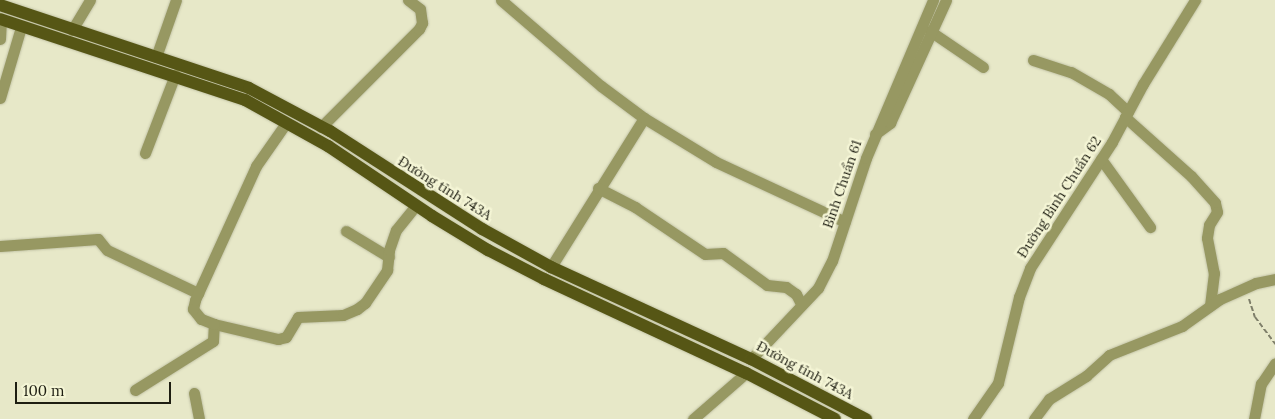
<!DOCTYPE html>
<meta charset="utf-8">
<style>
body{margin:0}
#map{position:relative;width:1275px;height:419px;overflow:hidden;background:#e7e8c8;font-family:Lora,serif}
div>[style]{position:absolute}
.path>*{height:2px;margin-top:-1px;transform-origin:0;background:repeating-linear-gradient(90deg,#7e7e69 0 5px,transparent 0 7.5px)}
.roads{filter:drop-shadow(0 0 1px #c3c4a7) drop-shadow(0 0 1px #c3c4a7)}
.minor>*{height:11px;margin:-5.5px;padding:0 5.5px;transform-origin:5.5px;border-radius:5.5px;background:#979862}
.major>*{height:12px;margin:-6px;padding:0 6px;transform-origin:6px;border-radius:6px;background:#565615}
span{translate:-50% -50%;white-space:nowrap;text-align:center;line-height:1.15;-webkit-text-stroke:5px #f4f5d5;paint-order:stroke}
.street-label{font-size:14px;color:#1e1e12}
.scale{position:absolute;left:15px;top:382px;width:156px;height:22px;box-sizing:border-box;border:2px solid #1e1e12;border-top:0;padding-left:6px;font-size:15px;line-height:18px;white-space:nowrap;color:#1e1e12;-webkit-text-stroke:4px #f4f5d5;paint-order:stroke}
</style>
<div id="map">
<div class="path">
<div style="left:1249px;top:299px;width:19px;rotate:72deg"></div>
<div style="left:1255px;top:317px;width:34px;rotate:53deg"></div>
</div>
<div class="roads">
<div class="minor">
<div style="left:501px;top:0;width:132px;rotate:40.7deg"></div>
<div style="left:601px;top:86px;width:54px;rotate:36.7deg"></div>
<div style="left:644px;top:118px;width:176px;rotate:122deg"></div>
<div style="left:72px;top:30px;width:35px;rotate:-59deg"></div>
<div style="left:930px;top:31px;width:64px;rotate:34.2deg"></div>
<div style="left:0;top:39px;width:19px;rotate:-87deg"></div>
<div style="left:156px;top:57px;width:60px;rotate:-70.7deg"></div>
<div style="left:1033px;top:60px;width:40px;rotate:18deg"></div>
<div style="left:1071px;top:72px;width:44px;rotate:30.1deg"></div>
<div style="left:1109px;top:94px;width:26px;rotate:43deg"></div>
<div style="left:0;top:98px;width:74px;rotate:-73.5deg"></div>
<div style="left:1125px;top:117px;width:89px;rotate:41.8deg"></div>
<div style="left:1191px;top:176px;width:36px;rotate:48deg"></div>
<div style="left:1215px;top:203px;width:9px;rotate:77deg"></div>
<div style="left:1217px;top:212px;width:15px;rotate:122deg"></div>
<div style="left:1209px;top:225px;width:13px;rotate:99deg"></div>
<div style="left:1207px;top:238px;width:36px;rotate:79deg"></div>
<div style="left:1214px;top:273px;width:33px;rotate:97deg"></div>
<div style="left:644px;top:118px;width:84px;rotate:31.4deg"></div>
<div style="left:716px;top:162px;width:142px;rotate:24.9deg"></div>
<div style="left:321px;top:127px;width:139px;rotate:-45deg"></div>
<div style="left:419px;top:29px;width:7px;rotate:-63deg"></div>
<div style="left:422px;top:23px;width:14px;rotate:-98deg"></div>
<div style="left:420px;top:9px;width:15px;rotate:-143deg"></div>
<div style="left:875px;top:134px;width:19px;rotate:-36deg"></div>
<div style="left:890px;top:123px;width:135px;rotate:-65.5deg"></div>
<div style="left:145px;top:153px;width:84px;rotate:-69deg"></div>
<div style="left:1101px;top:159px;width:84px;rotate:54.2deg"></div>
<div style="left:598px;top:188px;width:42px;rotate:27.2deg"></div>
<div style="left:635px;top:207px;width:84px;rotate:33.9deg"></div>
<div style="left:705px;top:254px;width:18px;rotate:-3deg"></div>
<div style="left:723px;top:253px;width:54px;rotate:36deg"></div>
<div style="left:767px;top:285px;width:19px;rotate:6deg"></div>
<div style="left:786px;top:287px;width:12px;rotate:35deg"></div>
<div style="left:796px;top:294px;width:11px;rotate:63deg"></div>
<div style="left:346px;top:231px;width:50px;rotate:31.2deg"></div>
<div style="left:0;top:246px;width:98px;rotate:-4.1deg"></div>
<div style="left:98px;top:239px;width:14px;rotate:51deg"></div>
<div style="left:107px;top:250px;width:101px;rotate:25.3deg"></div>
<div style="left:214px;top:324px;width:66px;rotate:13.2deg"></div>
<div style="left:278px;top:339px;width:8px;rotate:-14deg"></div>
<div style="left:286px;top:337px;width:23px;rotate:-59deg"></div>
<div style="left:298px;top:317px;width:45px;rotate:-2.5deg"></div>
<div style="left:343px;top:315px;width:15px;rotate:-23deg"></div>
<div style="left:357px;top:309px;width:10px;rotate:-37deg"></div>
<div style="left:365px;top:303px;width:40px;rotate:-56deg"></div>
<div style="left:387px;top:270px;width:20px;rotate:-84deg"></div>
<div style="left:389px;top:250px;width:21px;rotate:-71deg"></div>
<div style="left:396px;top:230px;width:32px;rotate:-51deg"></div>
<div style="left:751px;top:359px;width:98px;rotate:-46.7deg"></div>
<div style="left:818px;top:288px;width:30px;rotate:-63deg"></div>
<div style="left:832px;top:261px;width:108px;rotate:-71.7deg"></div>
<div style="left:866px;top:158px;width:172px;rotate:-67deg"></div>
<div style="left:135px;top:390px;width:92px;rotate:-32.1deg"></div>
<div style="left:213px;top:341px;width:17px;rotate:-87deg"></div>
<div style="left:214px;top:324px;width:14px;rotate:-159deg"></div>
<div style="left:201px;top:319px;width:13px;rotate:-129deg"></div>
<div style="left:193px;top:309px;width:9px;rotate:-77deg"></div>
<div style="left:195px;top:300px;width:147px;rotate:-65.5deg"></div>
<div style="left:256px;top:166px;width:52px;rotate:-55.1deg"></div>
<div style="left:194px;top:393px;width:26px;rotate:79deg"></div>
<div style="left:693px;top:419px;width:70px;rotate:-41deg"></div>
<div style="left:973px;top:419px;width:44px;rotate:-55.2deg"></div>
<div style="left:998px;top:383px;width:89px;rotate:-76.3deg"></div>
<div style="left:1019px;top:297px;width:31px;rotate:-69deg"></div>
<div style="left:1030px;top:268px;width:150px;rotate:-56.9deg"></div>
<div style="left:1112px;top:142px;width:66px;rotate:-61.9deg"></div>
<div style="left:1143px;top:84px;width:99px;rotate:-58.2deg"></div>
<div style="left:1034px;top:419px;width:25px;rotate:-53deg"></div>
<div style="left:1049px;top:399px;width:44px;rotate:-31.9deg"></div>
<div style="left:1086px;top:376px;width:31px;rotate:-42deg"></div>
<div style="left:1109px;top:355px;width:79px;rotate:-21.7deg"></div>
<div style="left:1182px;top:326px;width:47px;rotate:-35.4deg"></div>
<div style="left:1220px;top:299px;width:39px;rotate:-24deg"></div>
<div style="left:1256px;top:283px;width:19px;rotate:-12deg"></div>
<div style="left:1254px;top:419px;width:36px;rotate:-79deg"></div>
<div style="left:1261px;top:384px;width:25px;rotate:-56deg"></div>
</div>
<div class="major">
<div style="left:0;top:5px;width:262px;rotate:18.4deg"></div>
<div style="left:249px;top:88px;width:92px;rotate:28deg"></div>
<div style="left:330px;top:131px;width:181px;rotate:32.8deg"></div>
<div style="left:482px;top:229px;width:79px;rotate:28.8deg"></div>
<div style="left:551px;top:267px;width:220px;rotate:24.7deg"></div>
<div style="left:751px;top:359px;width:130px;rotate:27.6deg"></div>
<div style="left:0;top:19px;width:258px;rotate:18.3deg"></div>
<div style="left:245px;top:100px;width:95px;rotate:29deg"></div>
<div style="left:328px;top:146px;width:125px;rotate:33.9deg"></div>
<div style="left:432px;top:216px;width:66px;rotate:31.3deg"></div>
<div style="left:488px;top:250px;width:63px;rotate:27.4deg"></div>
<div style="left:544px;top:279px;width:223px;rotate:25deg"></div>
<div style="left:746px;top:373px;width:100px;rotate:27.3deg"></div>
</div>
</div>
<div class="street-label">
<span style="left:842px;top:184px;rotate:-71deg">Bình Chuẩn 61</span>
<span style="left:445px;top:188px;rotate:32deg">Đường tỉnh 743A</span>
<span style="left:1059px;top:197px;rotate:-57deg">Đường Bình Chuẩn 62</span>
<span style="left:805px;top:370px;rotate:28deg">Đường tỉnh 743A</span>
</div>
<div class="scale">100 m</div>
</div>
